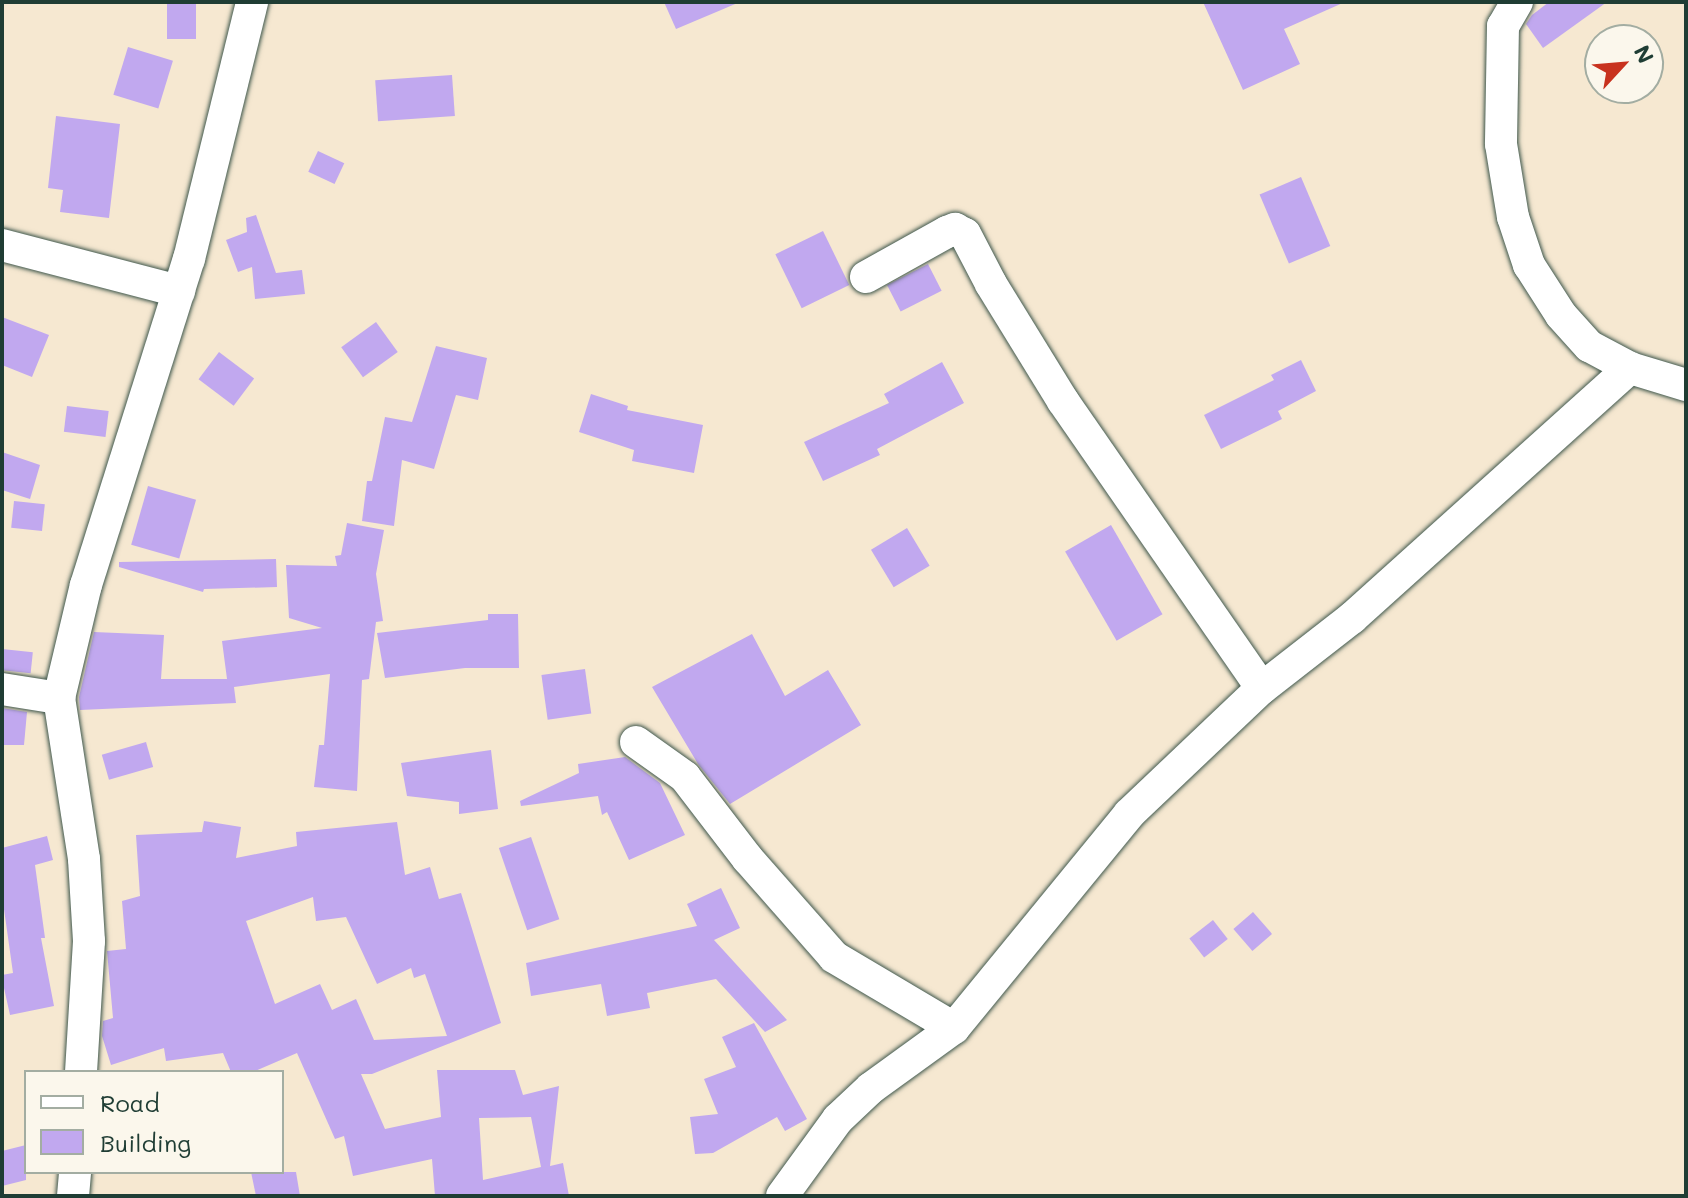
<!DOCTYPE html>
<style>
body{margin:0}
#map{position:relative;width:1688px;height:1198px;overflow:hidden;background:#f6e8d1;font-family:Mali,sans-serif}
div>[style]{position:absolute}
.building>*{inset:0;background:#c1a8ef;transform-origin:0 0}
.roads{filter:drop-shadow(0 0 2px #3f574c) drop-shadow(0 0 2px #3f574c)}
.minor>*{height:32px;margin:-16px;padding:0 16px;transform-origin:16px;border-radius:16px;background:#fff}
span{translate:-50% -50%;white-space:nowrap;text-align:center;line-height:1.15;-webkit-text-stroke:6px #fbf7ec;paint-order:stroke}
.frame{position:absolute;inset:0;border:4px solid #1f3d34;pointer-events:none}
.legend{position:absolute;left:24px;top:1070px;width:260px;height:104px;box-sizing:border-box;background:#fbf7ec;border:2px solid #a3ada2;margin:0;padding:10px 14px;list-style:none;font-size:24px;color:#1f3d34}
.legend li{display:flex;align-items:center;gap:16px;height:40px}
.legend b{width:40px;border:2px solid #a3ada2}
.north{position:absolute;left:1584px;top:24px;width:80px;height:80px;box-sizing:border-box;background:#fbf7ec;border:2px solid #a3ada2;border-radius:50%;rotate:64deg;font-size:22px;font-weight:700;line-height:32px;text-align:center;color:#1f3d34}
.north::after{content:'';display:block;margin:auto;width:28px;height:36px;background:#c8321e;clip-path:polygon(50% 0,100% 100%,50% 72%,0 100%)}
</style>
<div id="map">
<div class="building">
<div style="left:167px;top:2px;width:29px;height:37px"></div>
<div style="clip-path:polygon(664px 2px,740px 2px,676px 29px)"></div>
<div style="clip-path:polygon(1203px 2px,1345px 2px,1284px 29px,1300px 64px,1243px 90px)"></div>
<div style="clip-path:polygon(1549px 2px,1607px 2px,1543px 48px,1526px 24px,1532px 15px)"></div>
<div style="left:128px;top:47px;width:47px;height:50px;rotate:17deg"></div>
<div style="left:452px;top:75px;width:41px;height:77px;rotate:86deg"></div>
<div style="clip-path:polygon(56px 116px,120px 124px,109px 218px,60px 212px,63px 190px,48px 188px)"></div>
<div style="left:318px;top:151px;width:29px;height:23px;rotate:25deg"></div>
<div style="left:1301px;top:177px;width:75px;height:45px;rotate:67deg"></div>
<div style="clip-path:polygon(256px 215px,276px 273px,302px 270px,305px 294px,255px 299px,252px 267px,238px 272px,226px 240px,247px 232px,246px 218px)"></div>
<div style="left:823px;top:231px;width:60px;height:53px;rotate:64deg"></div>
<div style="left:928px;top:264px;width:30px;height:46px;rotate:63deg"></div>
<div style="clip-path:polygon(2px 317px,49px 335px,32px 377px,2px 365px)"></div>
<div style="left:376px;top:322px;width:37px;height:43px;rotate:54deg"></div>
<div style="clip-path:polygon(436px 346px,487px 358px,478px 400px,456px 395px,434px 469px,402px 460px,394px 526px,362px 521px,367px 481px,372px 481px,385px 417px,412px 422px)"></div>
<div style="left:219px;top:352px;width:44px;height:34px;rotate:37deg"></div>
<div style="clip-path:polygon(1301px 360px,1316px 391px,1278px 411px,1282px 419px,1221px 449px,1204px 415px,1274px 380px,1271px 375px)"></div>
<div style="clip-path:polygon(942px 362px,964px 403px,877px 449px,880px 455px,823px 481px,804px 442px,889px 403px,884px 394px)"></div>
<div style="clip-path:polygon(591px 394px,628px 406px,627px 410px,703px 425px,694px 473px,632px 461px,634px 450px,579px 432px)"></div>
<div style="left:67px;top:406px;width:42px;height:26px;rotate:7deg"></div>
<div style="clip-path:polygon(2px 452px,40px 465px,30px 499px,2px 490px)"></div>
<div style="left:148px;top:486px;width:50px;height:61px;rotate:16deg"></div>
<div style="left:14px;top:501px;width:31px;height:27px;rotate:6deg"></div>
<div style="clip-path:polygon(347px 523px,384px 530px,376px 574px,383px 621px,376px 622px,369px 679px,362px 680px,357px 791px,314px 787px,319px 745px,324px 745px,330px 674px,234px 687px,236px 703px,80px 710px,79px 697px,94px 632px,164px 635px,161px 679px,227px 679px,222px 641px,322px 628px,289px 618px,286px 565px,337px 566px,335px 556px,341px 555px)"></div>
<div style="left:1111px;top:525px;width:103px;height:53px;rotate:60deg"></div>
<div style="left:907px;top:528px;width:44px;height:42px;rotate:59deg"></div>
<div style="clip-path:polygon(276px 559px,277px 587px,204px 589px,203px 592px,119px 567px,119px 562px)"></div>
<div style="clip-path:polygon(488px 614px,518px 614px,519px 668px,465px 668px,385px 678px,377px 633px,488px 620px)"></div>
<div style="clip-path:polygon(752px 634px,785px 696px,828px 670px,861px 725px,730px 804px,698px 764px,652px 687px)"></div>
<div style="left:2px;top:649px;width:31px;height:21px;rotate:6deg"></div>
<div style="left:585px;top:669px;width:45px;height:44px;rotate:82deg"></div>
<div style="clip-path:polygon(2px 708px,27px 712px,24px 745px,2px 745px)"></div>
<div style="left:146px;top:742px;width:26px;height:46px;rotate:74deg"></div>
<div style="clip-path:polygon(491px 750px,498px 809px,459px 814px,459px 802px,407px 796px,401px 763px)"></div>
<div style="clip-path:polygon(625px 757px,660px 783px,685px 835px,629px 860px,607px 812px,602px 815px,598px 796px,521px 806px,520px 801px,579px 773px,578px 764px)"></div>
<div style="clip-path:polygon(evenodd,204px 821px,241px 827px,236px 858px,297px 846px,296px 832px,397px 822px,405px 875px,430px 867px,439px 899px,461px 893px,501px 1023px,372px 1074px,361px 1074px,385px 1129px,441px 1117px,437px 1070px,515px 1070px,523px 1095px,559px 1086px,550px 1166px,563px 1163px,569px 1196px,435px 1196px,432px 1159px,353px 1176px,344px 1136px,335px 1139px,297px 1053px,253px 1072px,231px 1072px,223px 1053px,166px 1061px,164px 1048px,111px 1065px,102px 1036px,103px 1021px,113px 1018px,107px 951px,126px 949px,122px 901px,140px 896px,136px 835px,202px 832px,204px 821px,313px 897px,316px 921px,346px 917px,377px 984px,411px 968px,414px 978px,425px 974px,447px 1036px,374px 1040px,356px 999px,332px 1010px,320px 984px,275px 1004px,246px 921px,313px 897px,204px 821px,531px 1117px,541px 1167px,483px 1180px,479px 1118px,531px 1117px)"></div>
<div style="clip-path:polygon(47px 836px,53px 860px,35px 865px,45px 938px,41px 938px,54px 1006px,10px 1015px,2px 979px,2px 975px,13px 973px,2px 895px,2px 848px)"></div>
<div style="left:531px;top:837px;width:87px;height:34px;rotate:71deg"></div>
<div style="clip-path:polygon(721px 888px,740px 928px,714px 940px,787px 1020px,765px 1032px,716px 979px,647px 993px,650px 1008px,607px 1016px,601px 984px,531px 996px,526px 963px,697px 926px,687px 904px)"></div>
<div style="left:1253px;top:912px;width:29px;height:26px;rotate:49deg"></div>
<div style="left:1213px;top:920px;width:24px;height:30px;rotate:52deg"></div>
<div style="clip-path:polygon(754px 1023px,807px 1119px,785px 1131px,777px 1117px,713px 1153px,695px 1154px,690px 1117px,718px 1114px,704px 1079px,736px 1067px,722px 1037px)"></div>
<div style="clip-path:polygon(26px 1145px,26px 1180px,2px 1186px,2px 1151px)"></div>
<div style="clip-path:polygon(251px 1172px,296px 1172px,300px 1196px,256px 1196px)"></div>
</div>
<div class="roads">
<div class="minor">
<div style="left:1517px;top:2px;width:28px;rotate:120deg"></div>
<div style="left:1503px;top:26px;width:118px;rotate:91deg"></div>
<div style="left:1501px;top:144px;width:74px;rotate:80.7deg"></div>
<div style="left:1513px;top:217px;width:51px;rotate:71.6deg"></div>
<div style="left:1529px;top:265px;width:59px;rotate:57.4deg"></div>
<div style="left:1561px;top:315px;width:42px;rotate:47.9deg"></div>
<div style="left:1589px;top:346px;width:47px;rotate:28.2deg"></div>
<div style="left:1630px;top:368px;width:59px;rotate:16.9deg"></div>
<div style="left:2px;top:245px;width:183px;rotate:14.6deg"></div>
<div style="left:866px;top:277px;width:93px;rotate:-29.1deg"></div>
<div style="left:947px;top:232px;width:9px;rotate:-21deg"></div>
<div style="left:955px;top:229px;width:11px;rotate:27deg"></div>
<div style="left:965px;top:234px;width:56px;rotate:62.5deg"></div>
<div style="left:991px;top:284px;width:137px;rotate:58.4deg"></div>
<div style="left:1063px;top:401px;width:349px;rotate:55.3deg"></div>
<div style="left:2px;top:689px;width:58px;rotate:9deg"></div>
<div style="left:636px;top:742px;width:60px;rotate:35.5deg"></div>
<div style="left:685px;top:777px;width:103px;rotate:52.5deg"></div>
<div style="left:748px;top:859px;width:130px;rotate:48.7deg"></div>
<div style="left:834px;top:957px;width:139px;rotate:30.6deg"></div>
<div style="left:81px;top:1072px;width:131px;rotate:-86.5deg"></div>
<div style="left:89px;top:941px;width:82px;rotate:-93.5deg"></div>
<div style="left:84px;top:859px;width:163px;rotate:-98.8deg"></div>
<div style="left:59px;top:698px;width:116px;rotate:-76.6deg"></div>
<div style="left:86px;top:585px;width:342px;rotate:-72.5deg"></div>
<div style="left:189px;top:259px;width:265px;rotate:-76.2deg"></div>
<div style="left:73px;top:1196px;width:24px;rotate:-85deg"></div>
<div style="left:782px;top:1196px;width:95px;rotate:-54deg"></div>
<div style="left:838px;top:1119px;width:45px;rotate:-43.2deg"></div>
<div style="left:871px;top:1088px;width:102px;rotate:-35.9deg"></div>
<div style="left:954px;top:1028px;width:276px;rotate:-50.7deg"></div>
<div style="left:1129px;top:814px;width:183px;rotate:-43.5deg"></div>
<div style="left:1262px;top:688px;width:114px;rotate:-37.9deg"></div>
<div style="left:1352px;top:618px;width:374px;rotate:-42deg"></div>
</div>
</div>
<div class="frame"></div>
<ul class="legend">
<li><b style="height:10px;background:#fff"></b>Road</li>
<li><b style="height:22px;background:#c1a8ef"></b>Building</li>
</ul>
<div class="north">N</div>
</div>
